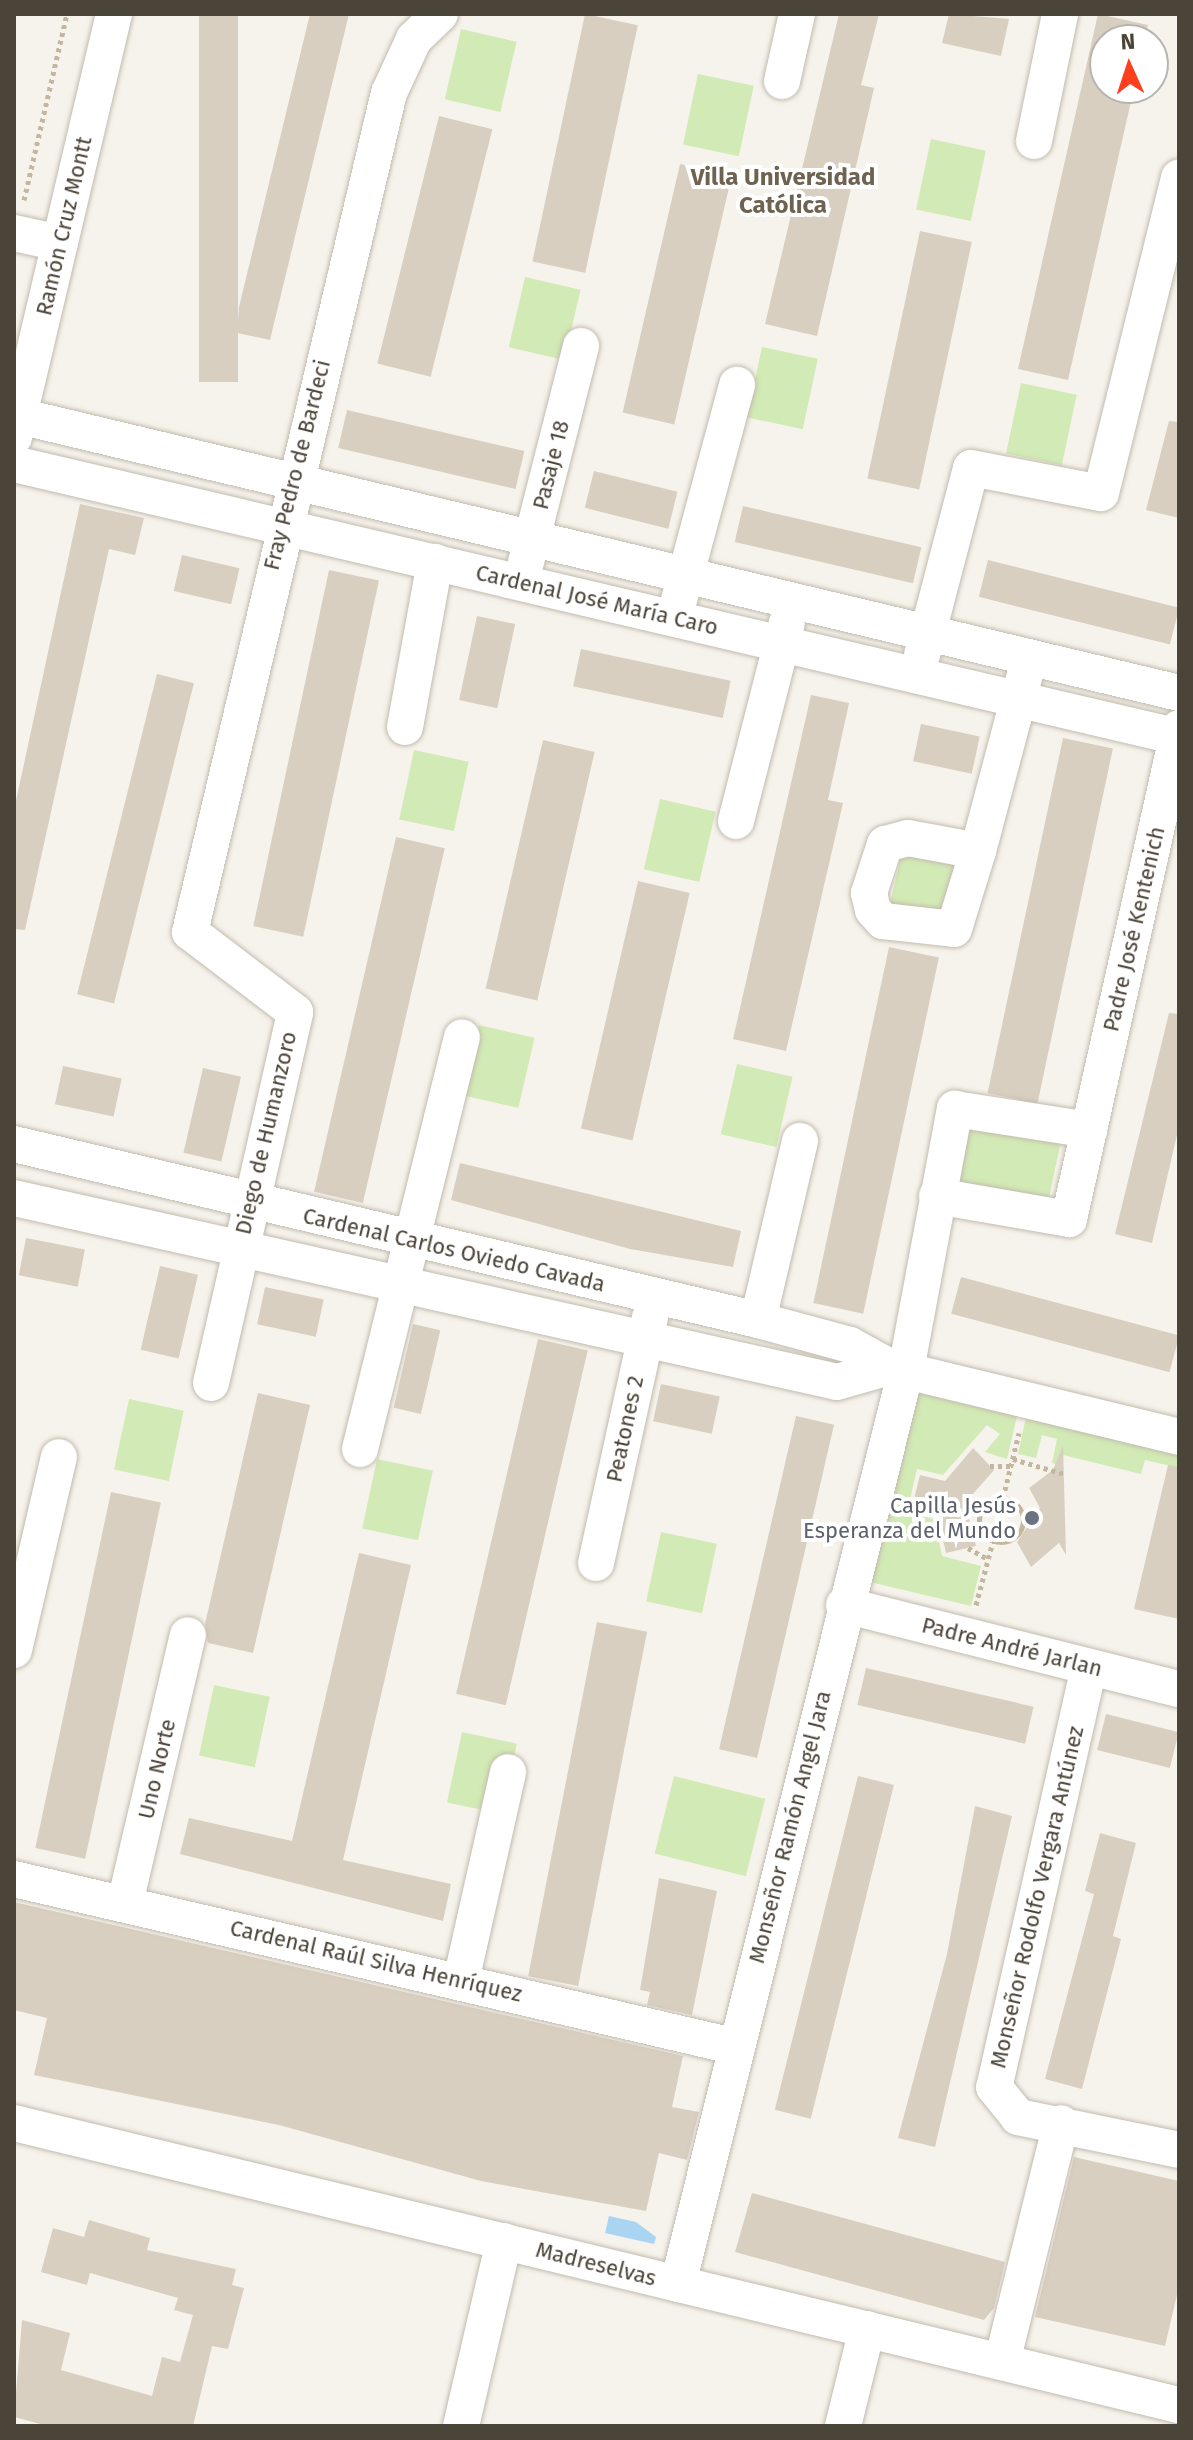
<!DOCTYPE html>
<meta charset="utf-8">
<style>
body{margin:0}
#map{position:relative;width:1193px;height:2440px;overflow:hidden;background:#f6f3ec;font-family:"Fira Sans",sans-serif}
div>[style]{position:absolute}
.green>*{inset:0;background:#d2eab5;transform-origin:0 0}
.water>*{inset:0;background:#a9d4f2}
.building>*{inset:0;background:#d8cfc1;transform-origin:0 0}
.path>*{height:5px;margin-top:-2.5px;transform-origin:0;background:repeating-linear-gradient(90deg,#c4b79f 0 4px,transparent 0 8px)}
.path>.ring{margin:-2.5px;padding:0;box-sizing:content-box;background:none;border:5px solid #c4b79f;border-radius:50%}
.roads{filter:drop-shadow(0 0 2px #c2bbae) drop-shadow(0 0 2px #c2bbae)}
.minor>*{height:36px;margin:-18px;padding:0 18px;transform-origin:18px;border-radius:18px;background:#fff}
.dots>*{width:22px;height:22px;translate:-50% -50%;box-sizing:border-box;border:4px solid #fff;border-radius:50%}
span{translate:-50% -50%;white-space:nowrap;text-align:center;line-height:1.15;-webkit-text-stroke:8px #fff;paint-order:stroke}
.street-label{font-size:22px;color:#4b4439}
.worship-label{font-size:22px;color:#5b616d}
.right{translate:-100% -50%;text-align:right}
.neighbourhood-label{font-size:24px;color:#6e6250;font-weight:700}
.frame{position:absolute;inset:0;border:16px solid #4b4439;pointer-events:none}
.north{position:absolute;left:1089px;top:24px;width:80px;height:80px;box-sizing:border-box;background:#fff;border:2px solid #b7b4b0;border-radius:50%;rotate:357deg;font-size:22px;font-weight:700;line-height:32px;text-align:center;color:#4b4439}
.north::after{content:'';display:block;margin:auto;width:28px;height:36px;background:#fc3f1d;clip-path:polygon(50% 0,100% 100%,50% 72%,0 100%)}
</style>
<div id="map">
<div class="green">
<div style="left:461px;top:29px;width:57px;height:72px;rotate:13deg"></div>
<div style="left:698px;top:74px;width:57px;height:72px;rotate:12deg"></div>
<div style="left:931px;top:139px;width:56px;height:72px;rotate:12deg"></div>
<div style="left:525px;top:277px;width:57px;height:72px;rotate:13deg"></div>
<div style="left:762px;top:347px;width:57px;height:72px;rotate:12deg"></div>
<div style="left:1021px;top:383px;width:57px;height:72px;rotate:12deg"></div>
<div style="left:414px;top:750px;width:56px;height:71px;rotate:12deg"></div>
<div style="left:660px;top:799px;width:57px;height:72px;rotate:13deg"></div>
<div style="left:902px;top:852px;width:57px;height:72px;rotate:13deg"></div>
<div style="left:479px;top:1025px;width:57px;height:72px;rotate:13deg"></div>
<div style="left:737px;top:1064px;width:57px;height:72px;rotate:13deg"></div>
<div style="left:969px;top:1122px;width:94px;height:66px;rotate:12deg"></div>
<div style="clip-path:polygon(914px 1392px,1017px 1416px,1007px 1459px,985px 1452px,1000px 1434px,987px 1425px,943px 1475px,917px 1469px,907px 1512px,934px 1519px,942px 1556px,981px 1566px,971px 1606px,870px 1582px)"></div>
<div style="left:129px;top:1399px;width:56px;height:72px;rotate:12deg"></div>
<div style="clip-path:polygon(1026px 1417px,1179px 1453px,1179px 1468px,1145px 1460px,1141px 1474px,1063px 1455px,1061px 1466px,1052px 1463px,1057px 1439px,1042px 1435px,1036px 1458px,1018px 1454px)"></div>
<div style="left:377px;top:1459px;width:57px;height:71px;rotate:12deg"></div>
<div style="left:661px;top:1532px;width:57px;height:71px;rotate:12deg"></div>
<div style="left:214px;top:1685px;width:57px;height:72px;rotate:12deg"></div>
<div style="left:462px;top:1732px;width:56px;height:72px;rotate:12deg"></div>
<div style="left:674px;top:1776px;width:94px;height:80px;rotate:14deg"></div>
</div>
<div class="water">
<div style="clip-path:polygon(609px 2216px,636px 2222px,656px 2237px,654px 2244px,605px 2233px)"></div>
</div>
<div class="building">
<div style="left:199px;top:14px;width:39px;height:368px"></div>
<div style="clip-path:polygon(310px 14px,349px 14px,270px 340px,237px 333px,239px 307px)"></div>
<div style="left:585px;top:14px;width:54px;height:253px;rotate:12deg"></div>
<div style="clip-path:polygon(839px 14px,879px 14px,861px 85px,874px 88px,817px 336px,765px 324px)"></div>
<div style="clip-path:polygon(949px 14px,1009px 19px,1001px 56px,942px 43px)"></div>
<div style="clip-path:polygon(1098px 14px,1148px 25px,1144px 40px,1105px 40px,1105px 88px,1134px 88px,1068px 380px,1018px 369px)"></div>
<div style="left:439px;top:116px;width:55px;height:255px;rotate:14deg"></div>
<div style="left:680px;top:164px;width:53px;height:255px;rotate:13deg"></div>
<div style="left:920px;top:231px;width:53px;height:253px;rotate:12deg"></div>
<div style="left:347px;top:410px;width:182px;height:39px;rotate:13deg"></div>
<div style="clip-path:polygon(1169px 421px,1179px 422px,1179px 518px,1146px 510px)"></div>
<div style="left:594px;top:471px;width:86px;height:38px;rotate:14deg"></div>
<div style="clip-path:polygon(80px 504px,144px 518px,135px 555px,109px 549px,25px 930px,14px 929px,14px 810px)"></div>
<div style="left:743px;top:506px;width:183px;height:37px;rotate:13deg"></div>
<div style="left:182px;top:555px;width:59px;height:37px;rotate:13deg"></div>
<div style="left:988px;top:560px;width:197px;height:38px;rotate:14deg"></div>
<div style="left:329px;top:570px;width:51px;height:364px;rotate:12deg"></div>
<div style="left:477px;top:616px;width:39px;height:86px;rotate:12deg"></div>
<div style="left:581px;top:649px;width:153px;height:38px;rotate:12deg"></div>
<div style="left:157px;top:674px;width:38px;height:330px;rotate:14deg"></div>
<div style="clip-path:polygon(811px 695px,849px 703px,828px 800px,843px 803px,786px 1051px,733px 1039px)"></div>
<div style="left:921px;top:724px;width:60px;height:38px;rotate:12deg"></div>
<div style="left:1063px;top:738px;width:51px;height:363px;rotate:12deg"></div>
<div style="left:543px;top:740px;width:53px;height:255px;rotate:13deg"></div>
<div style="left:396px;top:837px;width:50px;height:364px;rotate:13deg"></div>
<div style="left:638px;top:881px;width:53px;height:254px;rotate:13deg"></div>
<div style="left:889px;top:947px;width:51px;height:364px;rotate:12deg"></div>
<div style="clip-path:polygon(1169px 1013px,1179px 1014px,1179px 1126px,1152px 1243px,1115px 1234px)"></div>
<div style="left:63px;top:1066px;width:60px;height:39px;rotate:12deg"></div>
<div style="left:203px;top:1068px;width:39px;height:87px;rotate:13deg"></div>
<div style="clip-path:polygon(460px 1163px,741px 1231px,733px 1267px,630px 1249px,451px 1200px)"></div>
<div style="left:26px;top:1238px;width:60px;height:38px;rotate:11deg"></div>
<div style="left:160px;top:1266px;width:39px;height:86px;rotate:13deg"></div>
<div style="left:961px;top:1277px;width:226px;height:38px;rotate:15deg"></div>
<div style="left:265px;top:1287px;width:60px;height:38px;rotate:12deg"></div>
<div style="left:413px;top:1324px;width:28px;height:86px;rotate:13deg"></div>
<div style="left:538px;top:1339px;width:51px;height:364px;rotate:13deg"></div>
<div style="left:661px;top:1384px;width:60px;height:38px;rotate:12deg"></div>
<div style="clip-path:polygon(258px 1393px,310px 1405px,253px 1653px,208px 1643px,205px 1624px)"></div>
<div style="left:796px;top:1416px;width:39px;height:342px;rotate:13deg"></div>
<div style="clip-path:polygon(1063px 1445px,1066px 1555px,1059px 1543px,1031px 1567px,1017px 1542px,1040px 1508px,1029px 1488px,1053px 1470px)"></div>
<div style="clip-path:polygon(973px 1448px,994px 1470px,965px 1503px,976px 1546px,946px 1553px,937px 1512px,912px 1507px,920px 1475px,945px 1481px)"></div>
<div style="clip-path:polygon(1168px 1465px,1179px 1467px,1179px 1619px,1134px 1609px)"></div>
<div style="left:111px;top:1492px;width:51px;height:364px;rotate:12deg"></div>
<div style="clip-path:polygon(359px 1553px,411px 1565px,343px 1860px,451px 1884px,443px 1921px,180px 1854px,189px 1818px,292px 1841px)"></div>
<div style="left:597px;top:1622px;width:51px;height:361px;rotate:11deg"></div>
<div style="left:866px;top:1668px;width:172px;height:38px;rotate:13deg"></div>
<div style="left:1106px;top:1714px;width:75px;height:37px;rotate:14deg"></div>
<div style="left:858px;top:1776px;width:37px;height:344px;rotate:14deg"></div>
<div style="clip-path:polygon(975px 1806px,1012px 1816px,935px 2147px,898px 2138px,947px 1954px)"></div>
<div style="clip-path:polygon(1100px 1833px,1136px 1843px,1113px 1936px,1121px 1939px,1082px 2089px,1045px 2079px,1094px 1894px,1085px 1891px)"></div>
<div style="clip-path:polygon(659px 1878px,717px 1891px,692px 2015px,647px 2005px,650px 1992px,640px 1990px)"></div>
<div style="clip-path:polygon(14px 1902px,683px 2056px,672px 2107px,699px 2112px,687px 2160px,659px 2153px,646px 2211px,481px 2181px,279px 2125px,34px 2075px,47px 2018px,14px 2010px)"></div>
<div style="clip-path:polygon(1074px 2157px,1179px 2181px,1179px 2286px,1165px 2346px,1035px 2317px)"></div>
<div style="clip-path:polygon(752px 2193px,1005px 2262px,994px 2308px,984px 2320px,735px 2252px)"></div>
<div style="clip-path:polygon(89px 2220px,150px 2238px,147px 2250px,236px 2269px,232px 2285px,244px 2288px,228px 2349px,212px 2346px,193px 2426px,48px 2426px,14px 2417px,22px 2320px,70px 2333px,61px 2370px,152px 2396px,162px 2357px,180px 2362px,193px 2315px,174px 2310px,178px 2298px,90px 2273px,87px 2285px,41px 2272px,53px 2228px,84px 2237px)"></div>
</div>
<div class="path">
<div style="left:24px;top:200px;width:191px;rotate:-77deg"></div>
<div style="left:1013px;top:1459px;width:53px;rotate:16.4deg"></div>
<div style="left:990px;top:1466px;width:21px"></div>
<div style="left:1003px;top:1498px;width:67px;rotate:-76.2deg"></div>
<div class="ring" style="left:979px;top:1498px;width:39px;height:39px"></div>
<div style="left:968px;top:1548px;width:23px;rotate:29deg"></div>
<div style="left:976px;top:1605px;width:66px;rotate:-75.1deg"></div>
</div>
<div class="roads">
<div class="minor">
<div style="left:782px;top:81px;width:69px;rotate:-77.4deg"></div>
<div style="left:1034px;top:141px;width:130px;rotate:-78.4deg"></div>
<div style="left:14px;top:233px;width:47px;rotate:12.3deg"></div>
<div style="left:19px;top:416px;width:1193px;rotate:13.43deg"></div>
<div style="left:14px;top:437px;width:435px;rotate:-76.7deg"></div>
<div style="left:14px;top:464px;width:1197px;rotate:13.19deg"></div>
<div style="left:526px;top:562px;width:223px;rotate:-75.7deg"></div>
<div style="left:679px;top:600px;width:223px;rotate:-74.9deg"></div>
<div style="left:922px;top:655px;width:193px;rotate:-75.3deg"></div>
<div style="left:971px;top:468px;width:132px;rotate:10.9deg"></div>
<div style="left:1101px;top:493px;width:325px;rotate:-76.1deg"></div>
<div style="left:405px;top:727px;width:168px;rotate:-79.7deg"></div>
<div style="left:736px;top:821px;width:204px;rotate:-75.6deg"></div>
<div style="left:978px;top:851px;width:71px;rotate:-169.5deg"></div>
<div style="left:908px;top:838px;width:24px;rotate:165deg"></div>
<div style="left:885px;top:844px;width:52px;rotate:108.1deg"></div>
<div style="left:869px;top:893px;width:17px;rotate:77deg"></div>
<div style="left:873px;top:910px;width:15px;rotate:48deg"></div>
<div style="left:883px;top:921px;width:71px;rotate:6.4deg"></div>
<div style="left:954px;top:929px;width:82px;rotate:-72.9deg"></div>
<div style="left:978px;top:851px;width:179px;rotate:-75.1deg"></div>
<div style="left:14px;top:1144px;width:765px;rotate:13.31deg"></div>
<div style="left:758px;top:1320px;width:95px;rotate:15.2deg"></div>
<div style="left:850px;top:1345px;width:46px;rotate:28.8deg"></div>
<div style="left:890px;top:1367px;width:297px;rotate:13.6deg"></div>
<div style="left:937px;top:1196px;width:134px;rotate:9.9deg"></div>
<div style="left:1069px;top:1219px;width:503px;rotate:-77.37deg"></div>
<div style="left:14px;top:1198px;width:843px;rotate:12.6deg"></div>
<div style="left:837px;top:1382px;width:55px;rotate:-15.8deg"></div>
<div style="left:758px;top:1320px;width:184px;rotate:-76.8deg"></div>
<div style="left:211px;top:1383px;width:380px;rotate:-77.2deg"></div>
<div style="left:295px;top:1012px;width:132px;rotate:-142.7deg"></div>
<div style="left:190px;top:932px;width:862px;rotate:-76.66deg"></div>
<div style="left:389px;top:93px;width:60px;rotate:-65.2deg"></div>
<div style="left:414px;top:39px;width:36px;rotate:-44deg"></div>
<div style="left:360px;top:1449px;width:424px;rotate:-76.1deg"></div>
<div style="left:596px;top:1563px;width:252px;rotate:-77.6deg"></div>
<div style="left:844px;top:1605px;width:345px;rotate:14.1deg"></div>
<div style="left:14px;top:1650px;width:198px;rotate:-76.9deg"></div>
<div style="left:1089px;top:1667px;width:431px;rotate:102.7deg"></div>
<div style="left:994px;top:2087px;width:38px;rotate:51deg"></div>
<div style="left:1018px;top:2117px;width:164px;rotate:11.6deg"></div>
<div style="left:14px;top:1879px;width:742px;rotate:13.08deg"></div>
<div style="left:125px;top:1903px;width:275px;rotate:-76.8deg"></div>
<div style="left:461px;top:1981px;width:214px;rotate:-77.3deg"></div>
<div style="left:14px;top:2123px;width:1199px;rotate:13.61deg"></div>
<div style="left:678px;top:2284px;width:942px;rotate:-75.99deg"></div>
<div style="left:906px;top:1370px;width:266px;rotate:-79.4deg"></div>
<div style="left:955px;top:1109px;width:136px;rotate:8.9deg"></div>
<div style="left:1002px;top:2362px;width:246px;rotate:-76.1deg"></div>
<div style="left:461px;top:2426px;width:190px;rotate:-76.9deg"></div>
<div style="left:843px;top:2426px;width:100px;rotate:-76.1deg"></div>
</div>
</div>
<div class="dots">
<div style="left:1032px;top:1518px;background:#6b7280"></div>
</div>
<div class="street-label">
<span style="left:64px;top:226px;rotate:-77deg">Ramón Cruz Montt</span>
<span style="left:297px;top:465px;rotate:-76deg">Fray Pedro de Bardeci</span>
<span style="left:551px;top:465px;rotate:-76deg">Pasaje 18</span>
<span style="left:597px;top:600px;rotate:13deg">Cardenal José María Caro</span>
<span style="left:1134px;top:929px;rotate:-77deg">Padre José Kentenich</span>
<span style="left:266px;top:1133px;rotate:-77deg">Diego de Humanzoro</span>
<span style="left:454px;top:1250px;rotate:13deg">Cardenal Carlos Oviedo Cavada</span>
<span style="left:625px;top:1429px;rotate:-78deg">Peatones 2</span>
<span style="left:1012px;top:1647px;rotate:14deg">Padre André Jarlan</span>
<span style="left:157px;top:1769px;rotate:-77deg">Uno Norte</span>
<span style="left:790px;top:1827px;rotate:-76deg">Monseñor Ramón Angel Jara</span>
<span style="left:1037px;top:1897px;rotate:-77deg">Monseñor Rodolfo Vergara Antúnez</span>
<span style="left:376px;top:1961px;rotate:13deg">Cardenal Raúl Silva Henríquez</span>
<span style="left:596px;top:2264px;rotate:14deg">Madreselvas</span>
</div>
<div class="worship-label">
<span class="right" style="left:1016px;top:1518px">Capilla Jesús<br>Esperanza del Mundo</span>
</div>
<div class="neighbourhood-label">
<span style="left:783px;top:192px">Villa Universidad<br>Católica</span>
</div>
<div class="frame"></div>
<div class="north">N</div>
</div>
